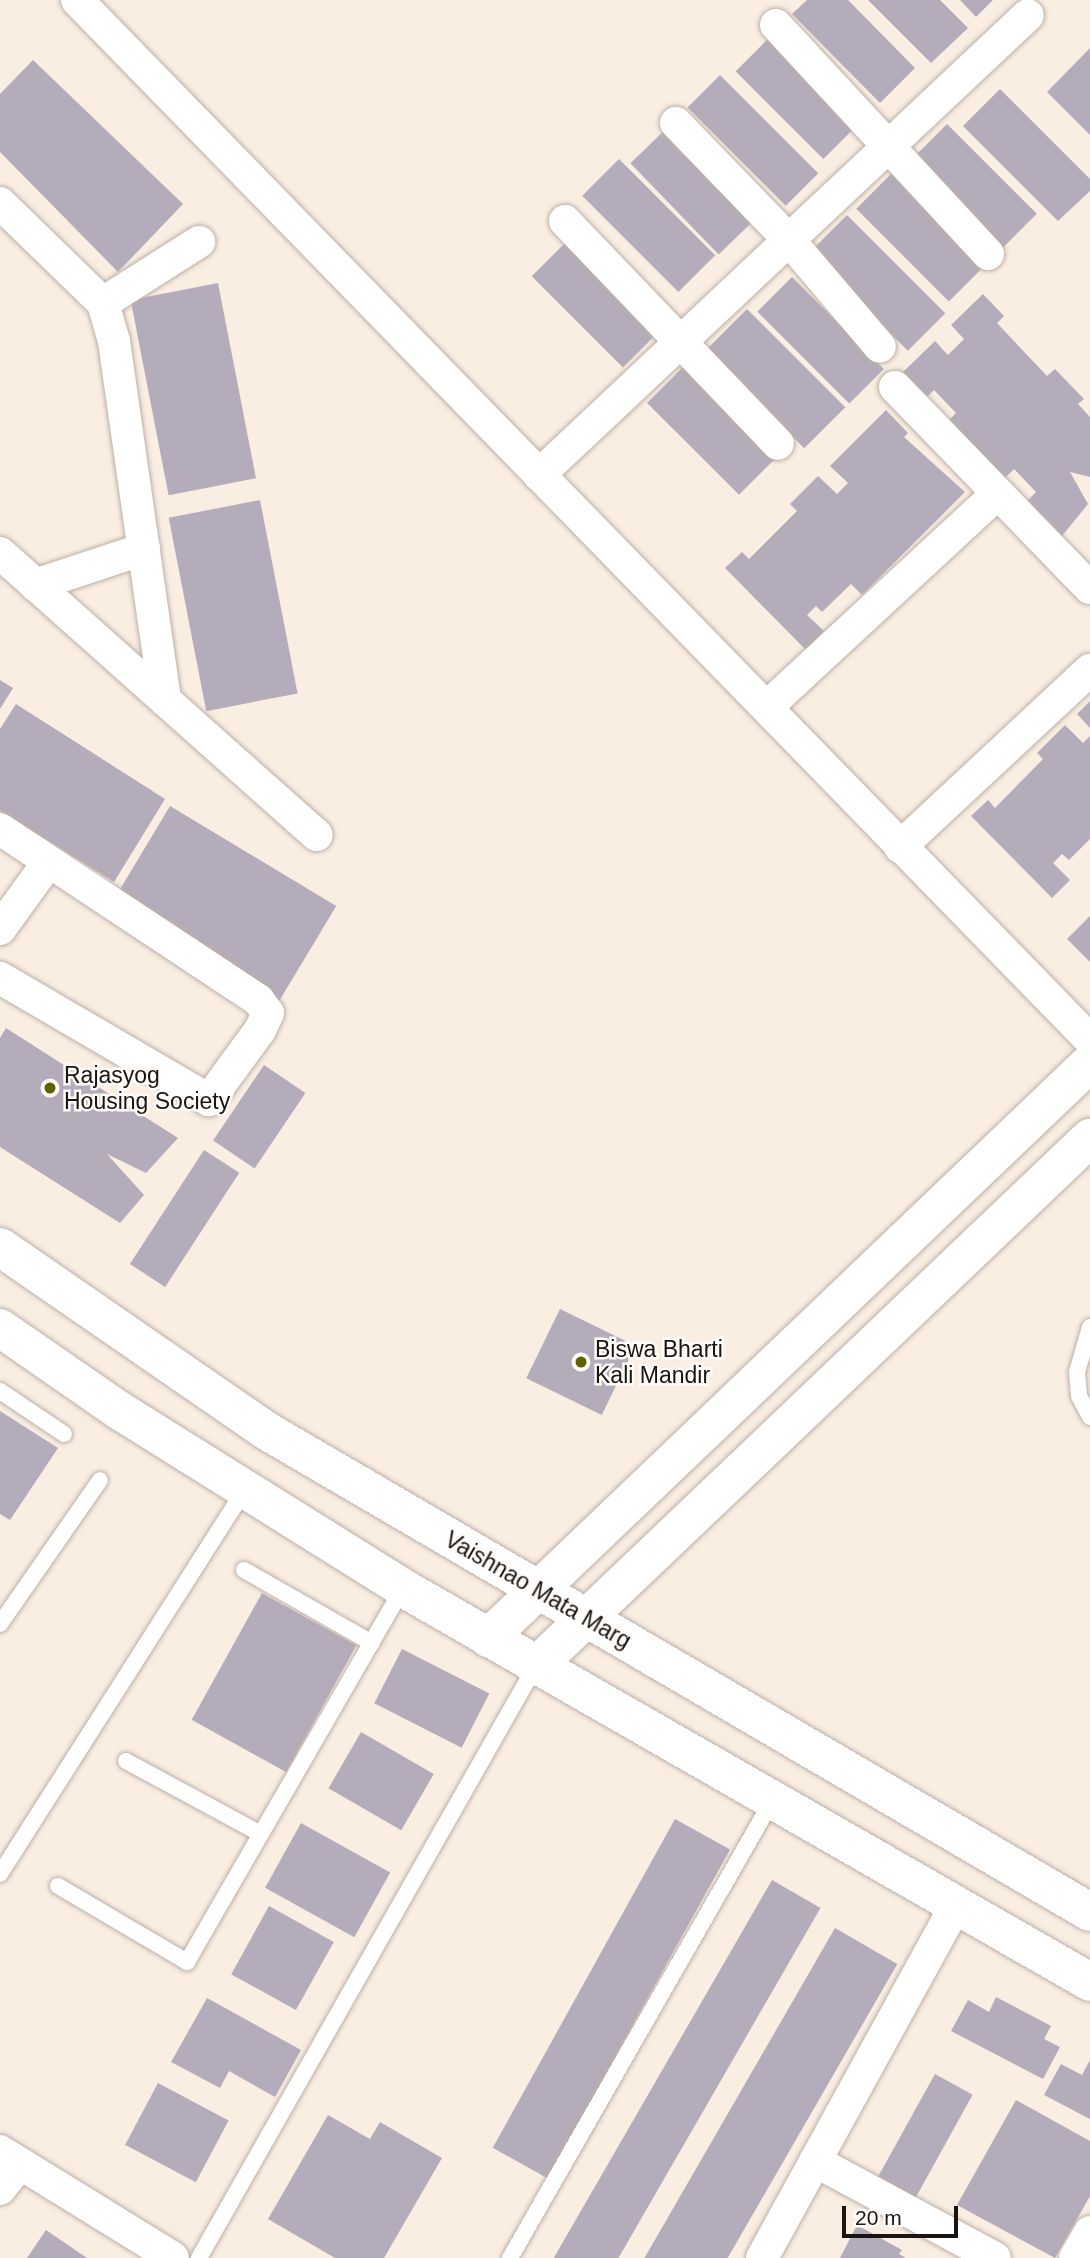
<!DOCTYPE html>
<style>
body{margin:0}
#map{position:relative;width:1090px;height:2258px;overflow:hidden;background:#faede2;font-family:Helvetica,sans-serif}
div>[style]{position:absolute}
.building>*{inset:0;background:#b4acba;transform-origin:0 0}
.roads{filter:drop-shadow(0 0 2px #bcb0a6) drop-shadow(0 0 2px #bcb0a6)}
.service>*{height:16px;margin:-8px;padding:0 8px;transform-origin:8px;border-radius:8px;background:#fff}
.minor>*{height:32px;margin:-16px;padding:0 16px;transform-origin:16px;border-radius:16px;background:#fff}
.tertiary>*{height:38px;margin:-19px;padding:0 19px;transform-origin:19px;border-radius:19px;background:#fff}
.secondary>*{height:38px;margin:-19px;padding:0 19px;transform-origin:19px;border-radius:19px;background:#fff}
.dots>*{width:19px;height:19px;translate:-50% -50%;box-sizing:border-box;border:4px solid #fffcfa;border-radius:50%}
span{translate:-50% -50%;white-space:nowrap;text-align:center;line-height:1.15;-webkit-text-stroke:5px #fffcfa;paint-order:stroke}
.poi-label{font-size:23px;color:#191511}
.left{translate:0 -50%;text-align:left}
.street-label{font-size:23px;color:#191511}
.scale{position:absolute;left:842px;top:2206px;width:116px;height:32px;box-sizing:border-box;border:4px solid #191511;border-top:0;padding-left:9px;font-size:21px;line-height:24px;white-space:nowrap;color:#191511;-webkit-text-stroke:5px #fffcfa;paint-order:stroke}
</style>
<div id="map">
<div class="building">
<div style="clip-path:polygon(807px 0,848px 0,915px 68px,880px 103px,792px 14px)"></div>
<div style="clip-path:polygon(868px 0,940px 0,968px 28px,931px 63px)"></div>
<div style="clip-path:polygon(960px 0,993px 0,976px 17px)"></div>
<div style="left:771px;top:36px;width:124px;height:50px;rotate:45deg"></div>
<div style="clip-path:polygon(1090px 48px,1090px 135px,1047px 92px)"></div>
<div style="clip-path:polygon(33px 60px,183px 204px,118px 272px,0 152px,0 94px)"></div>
<div style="left:720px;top:75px;width:139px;height:46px;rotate:45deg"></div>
<div style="clip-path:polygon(1000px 89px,1090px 179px,1090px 191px,1058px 221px,963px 126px)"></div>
<div style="left:947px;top:124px;width:127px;height:54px;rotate:45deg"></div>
<div style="left:670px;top:125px;width:127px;height:55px;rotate:46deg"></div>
<div style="left:619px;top:159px;width:136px;height:52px;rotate:45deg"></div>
<div style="left:893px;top:172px;width:131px;height:52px;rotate:45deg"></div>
<div style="left:847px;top:215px;width:139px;height:53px;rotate:45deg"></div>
<div style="left:565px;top:243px;width:129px;height:47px;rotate:45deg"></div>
<div style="left:792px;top:277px;width:130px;height:49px;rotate:45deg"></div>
<div style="left:218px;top:283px;width:199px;height:89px;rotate:79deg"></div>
<div style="clip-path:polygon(983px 294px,1004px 316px,997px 323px,1047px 376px,1055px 369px,1084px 399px,1078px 404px,1090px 417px,1090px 477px,1070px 472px,1088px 504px,1062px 536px,1026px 502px,1036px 492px,1014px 469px,1004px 479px,948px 421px,956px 413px,934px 390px,926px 398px,902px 373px,935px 341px,948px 355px,964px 339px,951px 325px)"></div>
<div style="left:747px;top:309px;width:139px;height:58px;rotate:45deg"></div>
<div style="left:686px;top:364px;width:130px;height:55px;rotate:45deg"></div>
<div style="clip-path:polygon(886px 410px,908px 433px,904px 437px,965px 492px,862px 595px,851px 584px,822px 612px,816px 606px,807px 615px,824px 631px,806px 650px,725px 568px,742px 552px,749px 559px,797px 511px,790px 504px,818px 476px,837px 494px,848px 483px,830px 466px)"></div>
<div style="left:260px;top:500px;width:197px;height:93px;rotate:79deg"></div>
<div style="clip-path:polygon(0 680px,13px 688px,0 709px)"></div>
<div style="clip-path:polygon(1090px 701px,1090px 728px,1077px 714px)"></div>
<div style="clip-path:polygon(16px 704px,165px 799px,114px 882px,0 811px,0 729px)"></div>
<div style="clip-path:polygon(1065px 725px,1083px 743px,1090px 736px,1090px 839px,1069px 860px,1062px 854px,1053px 863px,1070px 880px,1052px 898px,971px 816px,988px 800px,995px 808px,1043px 759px,1037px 753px)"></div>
<div style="left:170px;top:806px;width:194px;height:111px;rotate:31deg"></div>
<div style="clip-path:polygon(1090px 916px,1090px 962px,1067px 939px)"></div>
<div style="clip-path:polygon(6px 1028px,178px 1138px,146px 1173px,107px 1154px,144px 1195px,120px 1223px,0 1147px,0 1038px)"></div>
<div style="left:264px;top:1065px;width:50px;height:91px;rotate:34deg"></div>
<div style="left:204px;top:1150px;width:42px;height:136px;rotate:33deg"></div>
<div style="left:560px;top:1309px;width:84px;height:77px;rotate:26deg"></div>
<div style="clip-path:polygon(0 1411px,58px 1448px,10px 1520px,0 1514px)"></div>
<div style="left:262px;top:1593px;width:108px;height:145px;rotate:29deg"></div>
<div style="left:402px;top:1649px;width:98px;height:61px;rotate:27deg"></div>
<div style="left:361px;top:1732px;width:84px;height:65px;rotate:30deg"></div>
<div style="left:675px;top:1819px;width:63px;height:376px;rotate:29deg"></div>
<div style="left:301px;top:1823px;width:102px;height:74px;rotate:29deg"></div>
<div style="left:772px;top:1880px;width:56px;height:436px;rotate:30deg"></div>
<div style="left:269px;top:1906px;width:74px;height:78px;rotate:29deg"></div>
<div style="left:835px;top:1928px;width:72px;height:382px;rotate:30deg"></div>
<div style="clip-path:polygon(996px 1997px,1051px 2026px,1044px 2039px,1060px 2047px,1043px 2079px,951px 2031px,968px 2000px,989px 2012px)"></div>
<div style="clip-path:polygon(207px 1998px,301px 2050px,275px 2097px,229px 2071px,220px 2088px,171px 2062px)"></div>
<div style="clip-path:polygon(1090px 2060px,1090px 2119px,1044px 2095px,1061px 2064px,1082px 2075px)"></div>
<div style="left:935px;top:2074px;width:43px;height:131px;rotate:29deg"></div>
<div style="left:158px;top:2083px;width:80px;height:70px;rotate:28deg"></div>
<div style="clip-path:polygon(1016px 2100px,1090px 2141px,1090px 2196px,1055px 2258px,957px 2205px)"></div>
<div style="clip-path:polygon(328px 2115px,370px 2139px,380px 2122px,442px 2158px,384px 2258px,335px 2258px,268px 2219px)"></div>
<div style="clip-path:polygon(857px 2225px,902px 2250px,899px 2254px,906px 2258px,840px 2258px)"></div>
<div style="clip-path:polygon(46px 2230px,87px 2258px,27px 2258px)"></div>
</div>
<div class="roads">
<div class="service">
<div style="left:1090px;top:1327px;width:47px;rotate:106.1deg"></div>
<div style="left:1077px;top:1372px;width:24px;rotate:85deg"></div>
<div style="left:1079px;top:1396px;width:24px;rotate:62deg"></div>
<div style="left:0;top:1391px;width:77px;rotate:33.9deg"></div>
<div style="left:244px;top:1570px;width:147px;rotate:29.7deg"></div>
<div style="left:0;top:1624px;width:175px;rotate:-55.2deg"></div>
<div style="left:126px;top:1761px;width:153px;rotate:28.4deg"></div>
<div style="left:0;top:1874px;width:456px;rotate:-57.5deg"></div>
<div style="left:58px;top:1886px;width:150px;rotate:30.5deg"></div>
<div style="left:187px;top:1962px;width:432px;rotate:-60deg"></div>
<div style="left:199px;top:2258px;width:680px;rotate:-60.38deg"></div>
<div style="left:510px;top:2258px;width:527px;rotate:-60.17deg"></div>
</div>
<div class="minor">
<div style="left:77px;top:0;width:1452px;rotate:45.75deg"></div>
<div style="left:776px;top:25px;width:312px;rotate:47.2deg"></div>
<div style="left:676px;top:123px;width:163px;rotate:46deg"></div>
<div style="left:789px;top:240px;width:140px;rotate:49.6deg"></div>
<div style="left:0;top:203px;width:144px;rotate:44.2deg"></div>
<div style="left:103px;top:303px;width:40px;rotate:74deg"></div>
<div style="left:114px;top:341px;width:363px;rotate:81.9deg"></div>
<div style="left:565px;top:221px;width:308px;rotate:46.3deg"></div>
<div style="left:103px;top:303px;width:114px;rotate:-32.4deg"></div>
<div style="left:895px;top:387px;width:280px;rotate:45.9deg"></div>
<div style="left:539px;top:475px;width:671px;rotate:-43.25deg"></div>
<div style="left:0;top:553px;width:424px;rotate:41.7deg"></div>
<div style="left:35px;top:585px;width:115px;rotate:-18.3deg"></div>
<div style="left:768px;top:706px;width:312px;rotate:-42.8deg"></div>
<div style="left:0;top:829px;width:310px;rotate:33.5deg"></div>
<div style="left:258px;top:1000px;width:16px;rotate:52deg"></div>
<div style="left:268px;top:1013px;width:19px;rotate:115deg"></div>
<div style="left:260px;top:1030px;width:87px;rotate:126.1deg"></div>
<div style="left:209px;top:1100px;width:242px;rotate:-149.7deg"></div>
<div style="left:900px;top:847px;width:260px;rotate:-43deg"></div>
<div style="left:0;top:929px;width:80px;rotate:-54.1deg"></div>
<div style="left:0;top:2151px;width:203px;rotate:31.7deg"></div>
<div style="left:815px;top:2161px;width:204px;rotate:28.3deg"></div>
<div style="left:0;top:2189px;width:31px;rotate:-52deg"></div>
<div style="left:762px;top:2258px;width:405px;rotate:-61.2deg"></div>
<div style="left:1075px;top:2258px;width:30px;rotate:-60deg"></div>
</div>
<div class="tertiary">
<div style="left:488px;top:1638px;width:832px;rotate:-43.69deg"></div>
<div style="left:535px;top:1667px;width:767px;rotate:-43.63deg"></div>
</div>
<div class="secondary">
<div style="left:0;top:1247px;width:322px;rotate:34.6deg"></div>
<div style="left:265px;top:1430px;width:955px;rotate:30.3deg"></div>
<div style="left:0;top:1328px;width:146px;rotate:34.7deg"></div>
<div style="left:120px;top:1411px;width:334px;rotate:32deg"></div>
<div style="left:403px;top:1588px;width:792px;rotate:29.83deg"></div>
</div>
</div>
<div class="dots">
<div style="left:50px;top:1088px;background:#5e6300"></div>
<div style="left:581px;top:1362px;background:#5e6300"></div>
</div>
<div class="poi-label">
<span class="left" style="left:64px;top:1088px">Rajasyog<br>Housing Society</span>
<span class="left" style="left:595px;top:1362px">Biswa Bharti<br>Kali Mandir</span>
</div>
<div class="street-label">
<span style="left:538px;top:1590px;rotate:30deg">Vaishnao Mata Marg</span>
</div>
<div class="scale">20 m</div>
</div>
